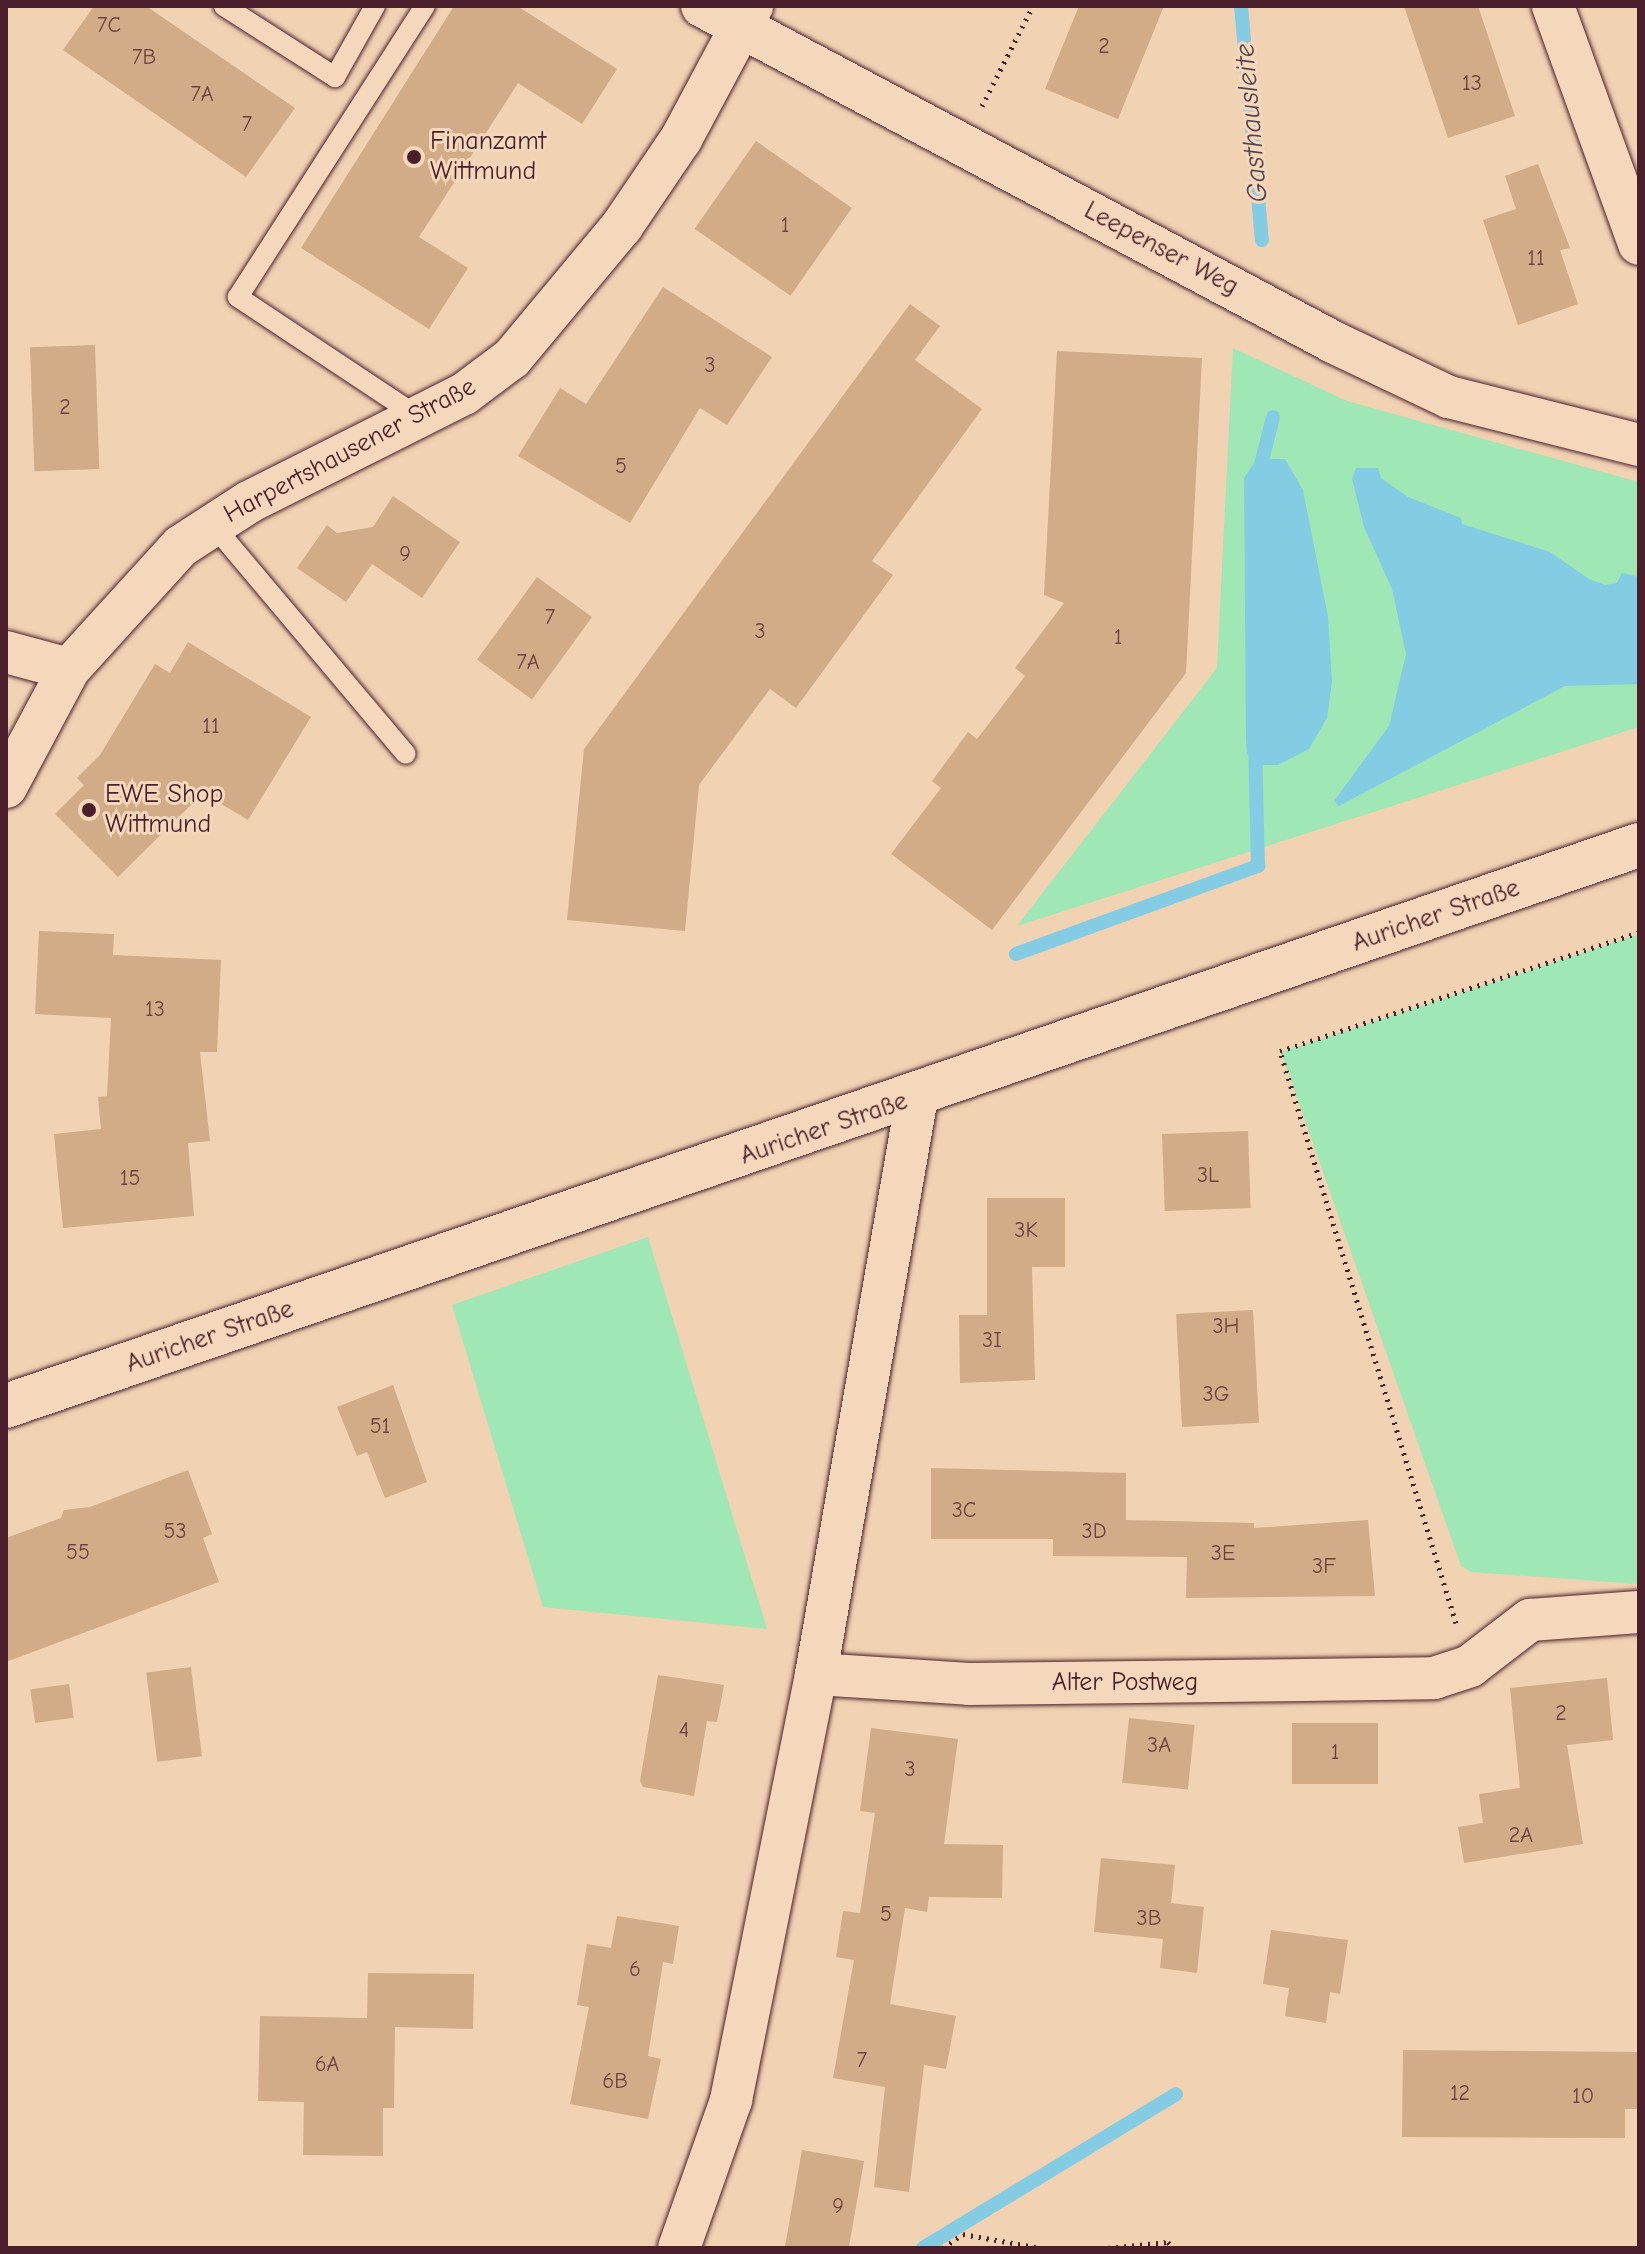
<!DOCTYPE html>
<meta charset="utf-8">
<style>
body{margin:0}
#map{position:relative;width:1645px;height:2254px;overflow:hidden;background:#f1d2b3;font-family:"Comic Neue",sans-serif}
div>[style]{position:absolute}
.green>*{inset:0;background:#9fe7b5}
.water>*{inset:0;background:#83cce4}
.stream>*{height:14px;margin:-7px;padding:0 7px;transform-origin:7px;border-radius:7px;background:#83cce4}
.building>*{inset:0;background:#d1ac87;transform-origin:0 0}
.path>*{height:5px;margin-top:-2.5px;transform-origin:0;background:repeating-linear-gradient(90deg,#4a1f2b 0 2px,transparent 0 8px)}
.roads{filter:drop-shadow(0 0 2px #4a1f2b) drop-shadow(0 0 2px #4a1f2b)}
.service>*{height:20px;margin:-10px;padding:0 10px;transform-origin:10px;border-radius:10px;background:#f5d8bb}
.minor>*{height:42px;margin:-21px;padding:0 21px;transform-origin:21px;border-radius:21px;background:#f5d8bb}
.tertiary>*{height:44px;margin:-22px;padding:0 22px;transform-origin:22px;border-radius:22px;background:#f5d8bb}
.dots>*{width:22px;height:22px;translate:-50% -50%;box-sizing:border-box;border:4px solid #f5d8bb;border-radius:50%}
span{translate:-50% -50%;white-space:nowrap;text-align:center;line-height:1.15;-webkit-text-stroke:6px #f5d8bb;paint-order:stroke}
.number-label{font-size:22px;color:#6c4242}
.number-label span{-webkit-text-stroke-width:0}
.poi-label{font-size:26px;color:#4a1f2b}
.left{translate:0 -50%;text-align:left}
.street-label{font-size:26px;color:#4a1f2b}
.water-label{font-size:28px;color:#554250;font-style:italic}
.frame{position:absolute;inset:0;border:8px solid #4a1f2b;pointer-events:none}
</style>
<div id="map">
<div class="green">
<div style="clip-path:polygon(1233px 348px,1347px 401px,1639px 482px,1639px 727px,1017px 926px,1217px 668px)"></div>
<div style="clip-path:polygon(1639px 934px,1639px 1584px,1471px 1572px,1461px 1566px,1281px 1052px)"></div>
<div style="clip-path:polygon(648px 1237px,767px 1629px,543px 1607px,452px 1305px)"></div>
</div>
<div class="water">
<div style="clip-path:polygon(1271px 459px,1285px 459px,1303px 490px,1328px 617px,1332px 682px,1327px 718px,1309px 749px,1278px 765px,1261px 765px,1247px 754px,1246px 739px,1244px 478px,1252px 466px)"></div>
<div style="clip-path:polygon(1356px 468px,1378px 468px,1381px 478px,1408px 497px,1461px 518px,1462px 524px,1550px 552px,1589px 579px,1605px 585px,1617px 583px,1622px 573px,1639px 577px,1639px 684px,1565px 686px,1339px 806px,1334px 801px,1389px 726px,1406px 654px,1392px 589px,1364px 527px,1352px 479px)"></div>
</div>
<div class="stream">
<div style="left:1241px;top:6px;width:235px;rotate:84.9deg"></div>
<div style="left:1257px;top:480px;width:65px;rotate:-75.7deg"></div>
<div style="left:1016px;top:954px;width:258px;rotate:-20deg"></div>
<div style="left:1258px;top:866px;width:122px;rotate:-91.4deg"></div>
<div style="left:923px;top:2248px;width:296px;rotate:-31.3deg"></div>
</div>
<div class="building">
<div style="clip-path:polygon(94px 6px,146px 6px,295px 108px,246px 177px,63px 50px)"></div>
<div style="clip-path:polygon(454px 6px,517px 6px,617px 69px,582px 124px,518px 83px,419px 237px,468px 268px,429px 329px,301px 248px)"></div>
<div style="clip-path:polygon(1079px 6px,1164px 6px,1118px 119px,1045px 89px)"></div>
<div style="clip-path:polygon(1404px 6px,1478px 6px,1515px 116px,1448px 138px)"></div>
<div style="left:756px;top:141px;width:117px;height:107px;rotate:35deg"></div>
<div style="clip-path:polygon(1538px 164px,1570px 248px,1560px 250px,1578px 304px,1518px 325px,1483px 220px,1516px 209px,1505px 176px)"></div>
<div style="clip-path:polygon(663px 287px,772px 357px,727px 425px,700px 408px,630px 523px,518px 456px,560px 388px,586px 404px)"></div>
<div style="clip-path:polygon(910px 304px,940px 326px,915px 360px,982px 409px,872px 561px,893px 575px,796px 708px,770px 689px,699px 785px,685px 931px,567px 920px,584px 749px)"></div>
<div style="left:95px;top:345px;width:124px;height:65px;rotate:88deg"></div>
<div style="clip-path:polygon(1057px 351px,1202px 358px,1186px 673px,992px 930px,891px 854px,941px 788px,932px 781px,968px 732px,977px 739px,1025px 676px,1015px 668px,1064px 603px,1044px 595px)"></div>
<div style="clip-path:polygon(393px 496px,460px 542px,422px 598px,372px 564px,346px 602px,297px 568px,327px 525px,337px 533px,373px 527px)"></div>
<div style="left:537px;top:577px;width:68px;height:102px;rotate:36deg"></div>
<div style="clip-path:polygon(188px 642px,311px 717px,248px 820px,203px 793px,118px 877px,55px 814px,84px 785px,77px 778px,100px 755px,155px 664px,170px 673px)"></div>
<div style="clip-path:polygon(39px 931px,114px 934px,113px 955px,221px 960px,217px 1052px,200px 1052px,210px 1141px,188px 1143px,194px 1216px,63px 1228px,54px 1134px,101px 1129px,98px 1097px,107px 1096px,111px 1018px,35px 1014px)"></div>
<div style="left:1248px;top:1131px;width:77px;height:86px;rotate:88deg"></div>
<div style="clip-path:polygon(987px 1198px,1065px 1198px,1065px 1267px,1032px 1267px,1035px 1380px,960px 1383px,959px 1315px,987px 1315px)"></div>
<div style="left:1253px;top:1310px;width:113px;height:77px;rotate:87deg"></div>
<div style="clip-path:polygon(393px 1385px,427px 1482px,385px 1498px,367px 1452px,357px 1456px,337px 1407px)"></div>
<div style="clip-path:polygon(931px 1468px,1126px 1473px,1126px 1520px,1254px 1523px,1254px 1528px,1368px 1520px,1375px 1596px,1186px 1598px,1187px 1557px,1053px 1556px,1053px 1539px,931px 1539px)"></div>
<div style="clip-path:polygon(188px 1470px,212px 1534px,203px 1538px,219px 1582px,6px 1662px,6px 1538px,61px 1518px,64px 1510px,90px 1507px)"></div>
<div style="left:191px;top:1667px;width:90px;height:45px;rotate:83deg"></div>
<div style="clip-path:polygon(658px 1675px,724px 1685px,717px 1722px,707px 1721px,694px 1796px,643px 1787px,640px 1781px)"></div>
<div style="clip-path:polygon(1607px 1678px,1613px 1740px,1567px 1745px,1583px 1844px,1464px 1863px,1458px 1827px,1483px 1823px,1479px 1794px,1520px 1788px,1510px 1688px)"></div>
<div style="left:69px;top:1684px;width:34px;height:39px;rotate:82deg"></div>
<div style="left:1129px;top:1718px;width:66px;height:65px;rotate:6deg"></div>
<div style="left:1292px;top:1723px;width:86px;height:61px"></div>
<div style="clip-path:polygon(871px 1728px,958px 1739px,944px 1844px,1003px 1845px,1002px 1898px,929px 1897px,927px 1912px,905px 1908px,890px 2004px,956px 2016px,946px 2069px,924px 2065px,909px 2192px,874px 2187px,885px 2087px,833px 2078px,854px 1960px,836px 1957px,843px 1911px,860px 1913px,875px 1813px,860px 1811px)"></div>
<div style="clip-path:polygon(1101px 1858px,1175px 1865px,1171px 1903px,1204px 1907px,1197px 1973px,1160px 1968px,1163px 1939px,1094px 1932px)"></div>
<div style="clip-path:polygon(617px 1916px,679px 1926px,673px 1964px,663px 1962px,648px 2056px,661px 2059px,648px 2119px,570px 2104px,589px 2007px,577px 2005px,587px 1944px,611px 1948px)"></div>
<div style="clip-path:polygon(1271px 1930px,1348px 1940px,1340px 1994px,1330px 1992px,1326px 2023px,1285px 2016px,1289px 1988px,1263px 1984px)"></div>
<div style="clip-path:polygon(368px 1973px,474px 1974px,473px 2029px,395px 2027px,394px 2108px,383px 2108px,383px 2156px,303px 2155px,304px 2102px,258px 2101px,260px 2016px,367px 2018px)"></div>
<div style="clip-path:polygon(1403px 2050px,1639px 2052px,1639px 2109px,1625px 2109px,1625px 2138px,1402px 2137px)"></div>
<div style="left:802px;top:2150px;width:63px;height:99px;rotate:10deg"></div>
</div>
<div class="path">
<div style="left:982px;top:106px;width:112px;rotate:-63deg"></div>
<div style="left:1456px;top:1623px;width:598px;rotate:-107.1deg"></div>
<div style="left:1280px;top:1051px;width:378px;rotate:-18.3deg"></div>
<div style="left:943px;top:2248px;width:24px;rotate:-35deg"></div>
<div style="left:963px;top:2234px;width:78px;rotate:10.3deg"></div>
<div style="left:1108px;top:2248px;width:60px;rotate:-5.7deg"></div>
<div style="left:1168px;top:2242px;width:8px;rotate:50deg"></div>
</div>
<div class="roads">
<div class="service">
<div style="left:224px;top:6px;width:132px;rotate:32.6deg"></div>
<div style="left:335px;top:77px;width:81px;rotate:-60.6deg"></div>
<div style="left:420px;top:418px;width:219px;rotate:-146.4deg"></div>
<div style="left:238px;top:297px;width:346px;rotate:-57.3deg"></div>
<div style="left:213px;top:525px;width:299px;rotate:49.9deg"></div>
</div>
<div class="minor">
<div style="left:702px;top:6px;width:715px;rotate:28.03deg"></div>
<div style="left:1333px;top:342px;width:128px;rotate:25.4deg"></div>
<div style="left:1449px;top:397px;width:196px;rotate:14.2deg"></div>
<div style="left:1553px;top:6px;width:253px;rotate:70.1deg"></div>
<div style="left:6px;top:652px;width:65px;rotate:15.1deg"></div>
<div style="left:6px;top:787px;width:134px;rotate:-61.9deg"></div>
<div style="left:69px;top:669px;width:166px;rotate:-47.7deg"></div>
<div style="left:181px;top:546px;width:81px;rotate:-32.9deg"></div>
<div style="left:249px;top:502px;width:241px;rotate:-26.7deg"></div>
<div style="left:464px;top:394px;width:60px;rotate:-36.9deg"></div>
<div style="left:512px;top:358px;width:172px;rotate:-50.2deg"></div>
<div style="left:622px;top:226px;width:105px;rotate:-55.9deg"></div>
<div style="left:681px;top:139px;width:151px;rotate:-61.9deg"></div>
<div style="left:816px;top:1674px;width:153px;rotate:3.7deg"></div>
<div style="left:969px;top:1684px;width:465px;rotate:-0.7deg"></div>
<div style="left:1434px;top:1678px;width:38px;rotate:-18deg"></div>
<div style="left:1470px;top:1666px;width:76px;rotate:-37.5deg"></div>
<div style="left:1530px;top:1620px;width:109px;rotate:-4.2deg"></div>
<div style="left:679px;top:2248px;width:157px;rotate:-70.6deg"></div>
<div style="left:731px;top:2100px;width:434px;rotate:-78.7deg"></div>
<div style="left:816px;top:1674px;width:586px;rotate:-80.07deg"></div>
</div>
<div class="tertiary">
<div style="left:6px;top:1406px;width:1727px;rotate:-18.96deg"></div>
</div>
</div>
<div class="dots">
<div style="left:414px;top:157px;background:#4a1f2b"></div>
<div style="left:89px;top:810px;background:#4a1f2b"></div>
</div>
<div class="number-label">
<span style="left:109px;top:26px">7C</span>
<span style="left:1104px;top:47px">2</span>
<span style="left:144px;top:58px">7B</span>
<span style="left:1472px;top:84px">13</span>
<span style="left:202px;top:95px">7A</span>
<span style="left:247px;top:125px">7</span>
<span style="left:785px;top:226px">1</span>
<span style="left:1536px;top:259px">11</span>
<span style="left:710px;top:366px">3</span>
<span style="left:65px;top:408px">2</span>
<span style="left:621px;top:467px">5</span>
<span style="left:405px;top:555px">9</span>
<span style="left:550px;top:618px">7</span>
<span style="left:760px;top:632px">3</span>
<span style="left:1118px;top:638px">1</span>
<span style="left:528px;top:663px">7A</span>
<span style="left:211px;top:727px">11</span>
<span style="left:155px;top:1010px">13</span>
<span style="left:1208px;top:1176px">3L</span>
<span style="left:130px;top:1179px">15</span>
<span style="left:1026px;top:1231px">3K</span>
<span style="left:1226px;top:1327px">3H</span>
<span style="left:992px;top:1341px">3I</span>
<span style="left:1216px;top:1395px">3G</span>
<span style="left:380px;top:1427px">51</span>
<span style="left:964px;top:1511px">3C</span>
<span style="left:175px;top:1532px">53</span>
<span style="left:1094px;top:1532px">3D</span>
<span style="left:78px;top:1553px">55</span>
<span style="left:1223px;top:1554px">3E</span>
<span style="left:1324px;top:1567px">3F</span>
<span style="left:1561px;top:1714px">2</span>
<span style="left:684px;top:1731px">4</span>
<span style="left:1159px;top:1746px">3A</span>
<span style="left:1335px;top:1753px">1</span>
<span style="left:910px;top:1770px">3</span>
<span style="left:1521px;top:1836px">2A</span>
<span style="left:886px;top:1915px">5</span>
<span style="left:1149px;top:1919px">3B</span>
<span style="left:635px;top:1970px">6</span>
<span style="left:862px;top:2061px">7</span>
<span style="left:327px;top:2065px">6A</span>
<span style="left:615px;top:2082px">6B</span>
<span style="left:1460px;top:2094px">12</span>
<span style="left:1583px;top:2097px">10</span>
<span style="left:838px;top:2207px">9</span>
</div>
<div class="poi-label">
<span class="left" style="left:430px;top:157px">Finanzamt<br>Wittmund</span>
<span class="left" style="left:105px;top:810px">EWE Shop<br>Wittmund</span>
</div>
<div class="street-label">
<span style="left:1161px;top:249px;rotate:28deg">Leepenser Weg</span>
<span style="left:350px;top:451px;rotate:-28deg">Harpertshausener Straße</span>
<span style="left:1436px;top:916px;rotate:-19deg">Auricher Straße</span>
<span style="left:824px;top:1129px;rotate:-19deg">Auricher Straße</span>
<span style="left:210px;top:1337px;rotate:-19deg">Auricher Straße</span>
<span style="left:1125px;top:1683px">Alter Postweg</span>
</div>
<div class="water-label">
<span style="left:1251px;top:123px;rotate:-95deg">Gasthausleite</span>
</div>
<div class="frame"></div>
</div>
